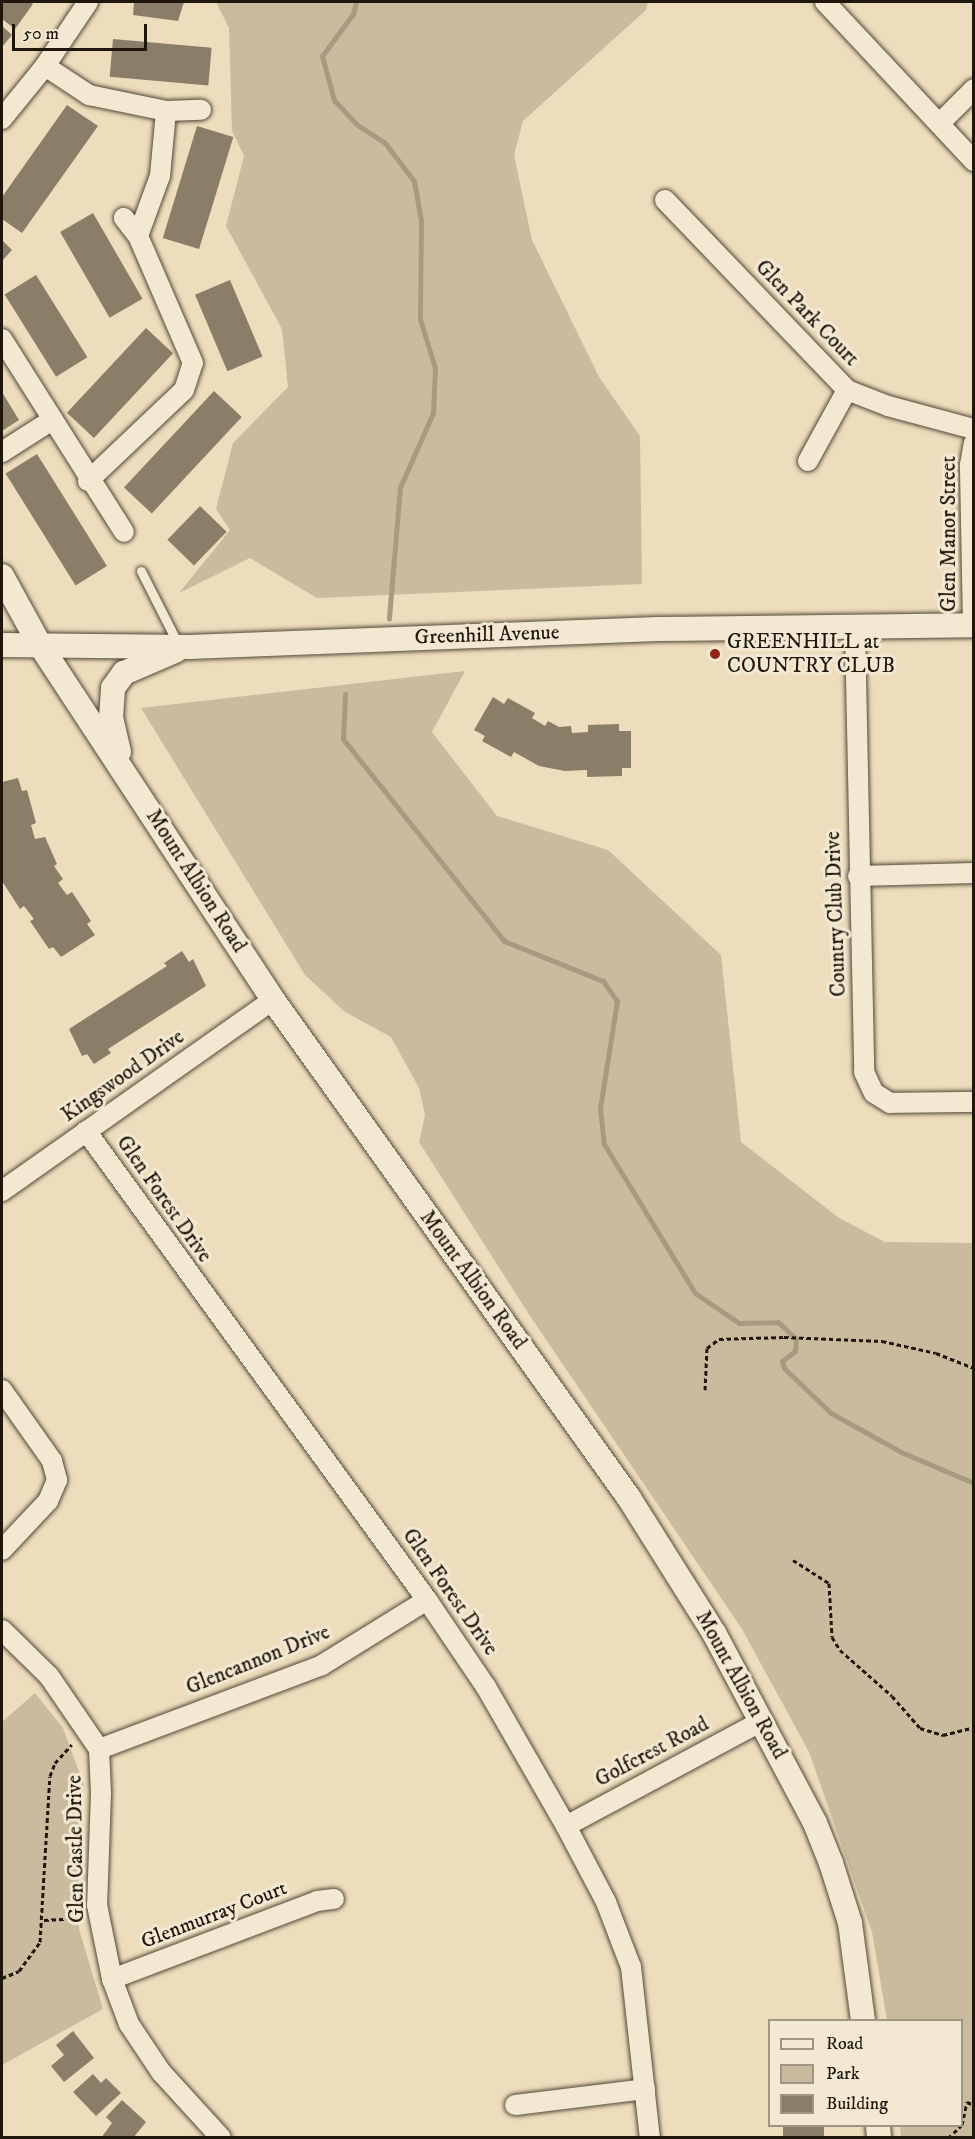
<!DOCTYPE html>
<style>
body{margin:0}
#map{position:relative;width:975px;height:2139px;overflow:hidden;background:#edddbc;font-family:"IM FELL DW Pica",serif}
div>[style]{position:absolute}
.green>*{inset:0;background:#cabb9e}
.stream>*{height:5px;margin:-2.5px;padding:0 2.5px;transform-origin:2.5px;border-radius:2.5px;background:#a79a80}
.building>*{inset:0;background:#8a7e68;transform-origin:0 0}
.path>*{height:3px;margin-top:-1.5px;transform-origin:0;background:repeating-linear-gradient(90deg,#1f170c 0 4.5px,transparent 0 7.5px)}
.roads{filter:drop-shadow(0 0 2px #524838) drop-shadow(0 0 2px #524838)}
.service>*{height:9px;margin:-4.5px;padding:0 4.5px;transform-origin:4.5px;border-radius:4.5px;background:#f3e9d3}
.minor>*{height:20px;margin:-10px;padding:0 10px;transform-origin:10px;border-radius:10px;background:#f3e9d3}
.tertiary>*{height:24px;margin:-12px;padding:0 12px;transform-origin:12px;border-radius:12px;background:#f3e9d3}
.dots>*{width:16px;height:16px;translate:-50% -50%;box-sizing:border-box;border:3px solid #f3e9d3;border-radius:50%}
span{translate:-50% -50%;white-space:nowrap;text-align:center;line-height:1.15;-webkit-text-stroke:6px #f3e9d3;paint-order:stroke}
.street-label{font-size:21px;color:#1f170c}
.poi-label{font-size:21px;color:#1f170c}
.left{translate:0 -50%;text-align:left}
.frame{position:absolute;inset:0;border:3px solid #1f170c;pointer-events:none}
.legend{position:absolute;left:768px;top:2019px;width:195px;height:108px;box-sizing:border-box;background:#f3e9d3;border:2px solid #9e9583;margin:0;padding:8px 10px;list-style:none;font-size:18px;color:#1f170c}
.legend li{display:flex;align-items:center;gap:12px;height:30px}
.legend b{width:30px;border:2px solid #9e9583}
.scale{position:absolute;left:12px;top:24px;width:135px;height:27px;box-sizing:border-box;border:3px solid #1f170c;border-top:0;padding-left:8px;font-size:18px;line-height:21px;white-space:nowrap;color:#1f170c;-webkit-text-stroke:4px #f3e9d3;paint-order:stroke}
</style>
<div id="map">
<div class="green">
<div style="clip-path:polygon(216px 2px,648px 2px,646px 10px,523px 121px,514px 155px,532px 240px,599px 377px,640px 436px,642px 584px,317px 598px,250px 558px,179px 593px,230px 530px,216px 509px,233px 443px,288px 387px,282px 329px,226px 226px,244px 156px,232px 131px,229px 28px)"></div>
<div style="clip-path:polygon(465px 671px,432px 732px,497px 816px,608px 850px,721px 955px,741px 1142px,839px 1218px,885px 1242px,973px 1243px,973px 2137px,901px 2137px,900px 2126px,962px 2126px,962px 2020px,887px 2020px,872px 1932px,809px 1752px,742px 1629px,530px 1316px,419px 1142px,425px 1115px,419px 1088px,391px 1037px,345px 1012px,305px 975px,141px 708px)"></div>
<div style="clip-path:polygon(35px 1693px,63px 1728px,84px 1785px,78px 1840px,79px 1929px,103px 2009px,2px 2065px,2px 1722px)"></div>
</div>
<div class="stream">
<div style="left:356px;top:2px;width:12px;rotate:104deg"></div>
<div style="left:353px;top:14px;width:52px;rotate:126.4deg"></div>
<div style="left:322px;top:56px;width:46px;rotate:74.7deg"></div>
<div style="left:334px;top:100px;width:33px;rotate:47deg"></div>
<div style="left:356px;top:124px;width:35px;rotate:33deg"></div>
<div style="left:385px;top:143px;width:48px;rotate:52.7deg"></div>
<div style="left:414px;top:181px;width:40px;rotate:80deg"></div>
<div style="left:421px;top:220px;width:99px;rotate:90.6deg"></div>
<div style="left:420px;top:319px;width:51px;rotate:73deg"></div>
<div style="left:435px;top:368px;width:45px;rotate:92.5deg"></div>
<div style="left:433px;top:413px;width:81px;rotate:114deg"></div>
<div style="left:400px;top:487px;width:132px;rotate:94.8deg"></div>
<div style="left:345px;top:694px;width:45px;rotate:92.5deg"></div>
<div style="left:343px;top:739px;width:258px;rotate:51.4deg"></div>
<div style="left:504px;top:941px;width:107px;rotate:22deg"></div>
<div style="left:603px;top:981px;width:24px;rotate:55deg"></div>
<div style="left:617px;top:1001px;width:108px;rotate:99deg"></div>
<div style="left:600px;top:1108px;width:36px;rotate:84deg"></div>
<div style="left:604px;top:1144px;width:175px;rotate:58.6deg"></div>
<div style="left:695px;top:1293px;width:53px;rotate:34.3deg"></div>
<div style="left:739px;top:1323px;width:39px;rotate:-1deg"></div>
<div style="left:778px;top:1322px;width:25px;rotate:43deg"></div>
<div style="left:796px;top:1339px;width:12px;rotate:95deg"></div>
<div style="left:795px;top:1351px;width:16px;rotate:142deg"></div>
<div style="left:782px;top:1361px;width:7px;rotate:74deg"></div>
<div style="left:784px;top:1368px;width:65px;rotate:43.8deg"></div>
<div style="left:831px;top:1413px;width:80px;rotate:29.1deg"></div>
<div style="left:901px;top:1452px;width:79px;rotate:23deg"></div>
</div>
<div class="building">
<div style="clip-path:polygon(2px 2px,29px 2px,33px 4px,15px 29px,2px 19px)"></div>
<div style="clip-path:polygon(134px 2px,184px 2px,178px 21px,133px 15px)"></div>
<div style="clip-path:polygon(2px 26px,12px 35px,2px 47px)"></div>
<div style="left:113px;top:39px;width:99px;height:38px;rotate:5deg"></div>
<div style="clip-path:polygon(67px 105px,98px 126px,22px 233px,2px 219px,2px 197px)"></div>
<div style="left:197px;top:126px;width:38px;height:117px;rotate:17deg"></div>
<div style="left:93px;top:213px;width:99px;height:38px;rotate:60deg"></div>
<div style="clip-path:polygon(2px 240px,12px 250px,2px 261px)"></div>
<div style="left:36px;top:275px;width:97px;height:37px;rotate:58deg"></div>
<div style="left:230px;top:280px;width:83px;height:38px;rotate:67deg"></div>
<div style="left:146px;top:328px;width:37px;height:116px;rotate:43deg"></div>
<div style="left:214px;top:391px;width:38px;height:132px;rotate:43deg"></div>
<div style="clip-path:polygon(2px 392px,19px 420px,2px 431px)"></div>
<div style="left:37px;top:454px;width:132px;height:37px;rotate:58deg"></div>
<div style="left:200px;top:506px;width:37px;height:47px;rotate:44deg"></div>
<div style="clip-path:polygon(493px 697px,504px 704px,508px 698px,535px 713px,532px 718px,545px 726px,548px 721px,559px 727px,571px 726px,572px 733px,588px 732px,588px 725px,619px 724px,619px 731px,631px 731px,631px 768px,622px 768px,622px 776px,587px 777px,587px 770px,565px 771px,539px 766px,514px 752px,511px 757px,482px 741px,485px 736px,474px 730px)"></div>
<div style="clip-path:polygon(18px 778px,22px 791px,27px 790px,36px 823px,31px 825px,35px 839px,45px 837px,57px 864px,54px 866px,63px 879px,58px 883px,67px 895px,72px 892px,91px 921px,87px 924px,95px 935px,61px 957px,53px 947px,49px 949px,30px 921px,34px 919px,24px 906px,20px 909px,2px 881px,2px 782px)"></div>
<div style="clip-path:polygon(182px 951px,189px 962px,193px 959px,206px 986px,108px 1049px,111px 1053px,94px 1064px,87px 1054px,82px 1056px,69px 1029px,167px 966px,164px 963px)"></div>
<div style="clip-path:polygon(73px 2031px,94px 2058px,64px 2082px,51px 2066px,64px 2055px,56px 2045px)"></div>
<div style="clip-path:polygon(93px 2074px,101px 2083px,106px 2078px,121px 2093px,96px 2116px,73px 2092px)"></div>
<div style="clip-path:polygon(122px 2100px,146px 2122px,133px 2138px,101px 2138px,112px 2123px,106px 2117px)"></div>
<div style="left:783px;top:2126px;width:41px;height:12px"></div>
</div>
<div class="path">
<div style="left:705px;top:1390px;width:42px;rotate:-87.3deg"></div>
<div style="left:707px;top:1348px;width:15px;rotate:-37deg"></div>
<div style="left:719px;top:1339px;width:65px;rotate:-1.8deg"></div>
<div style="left:784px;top:1337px;width:98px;rotate:2.3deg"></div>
<div style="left:882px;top:1341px;width:55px;rotate:12.5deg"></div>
<div style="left:936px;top:1353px;width:41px;rotate:21.5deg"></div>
<div style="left:793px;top:1560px;width:43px;rotate:32.6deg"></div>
<div style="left:829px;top:1583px;width:54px;rotate:86.8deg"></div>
<div style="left:832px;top:1637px;width:15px;rotate:58deg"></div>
<div style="left:840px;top:1650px;width:69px;rotate:41.5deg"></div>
<div style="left:892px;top:1696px;width:43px;rotate:48.8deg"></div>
<div style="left:920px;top:1728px;width:24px;rotate:17deg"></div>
<div style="left:943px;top:1735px;width:32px;rotate:-14deg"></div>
<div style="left:44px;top:1920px;width:37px;rotate:-3deg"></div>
<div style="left:2px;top:1978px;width:18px;rotate:-22deg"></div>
<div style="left:19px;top:1971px;width:36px;rotate:-54deg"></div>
<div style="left:40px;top:1942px;width:166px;rotate:-86.6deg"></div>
<div style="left:50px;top:1776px;width:14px;rotate:-69deg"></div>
<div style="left:55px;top:1763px;width:25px;rotate:-48deg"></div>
<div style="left:962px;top:2125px;width:24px;rotate:-78deg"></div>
<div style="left:967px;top:2102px;width:8px;rotate:23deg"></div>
<div style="left:948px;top:2138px;width:18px;rotate:-43deg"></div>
</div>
<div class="roads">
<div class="service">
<div style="left:141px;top:571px;width:82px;rotate:63.1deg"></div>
</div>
<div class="minor">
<div style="left:825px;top:2px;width:218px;rotate:46.9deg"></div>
<div style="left:45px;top:66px;width:53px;rotate:33.4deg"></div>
<div style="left:89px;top:95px;width:79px;rotate:11.7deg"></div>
<div style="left:166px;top:111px;width:35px;rotate:-2deg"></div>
<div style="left:2px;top:119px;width:68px;rotate:-50.9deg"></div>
<div style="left:45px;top:66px;width:77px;rotate:-56.1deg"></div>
<div style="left:940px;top:123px;width:48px;rotate:-45deg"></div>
<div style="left:665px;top:200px;width:263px;rotate:46.2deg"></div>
<div style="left:847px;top:390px;width:44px;rotate:21.3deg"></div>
<div style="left:888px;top:406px;width:89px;rotate:15deg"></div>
<div style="left:138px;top:236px;width:64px;rotate:-69.9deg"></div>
<div style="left:160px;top:176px;width:65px;rotate:-84.7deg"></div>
<div style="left:2px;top:339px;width:228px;rotate:57.7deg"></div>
<div style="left:2px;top:452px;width:59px;rotate:-32.6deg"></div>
<div style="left:808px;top:461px;width:81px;rotate:-61.2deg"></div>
<div style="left:88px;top:481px;width:132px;rotate:-43.5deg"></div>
<div style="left:184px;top:390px;width:28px;rotate:-72deg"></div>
<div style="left:193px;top:363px;width:138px;rotate:-113.4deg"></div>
<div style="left:138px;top:236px;width:23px;rotate:-128deg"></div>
<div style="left:973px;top:625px;width:160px;rotate:-91.1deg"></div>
<div style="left:970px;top:465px;width:22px;rotate:-80deg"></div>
<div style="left:855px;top:629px;width:443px;rotate:88.8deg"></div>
<div style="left:864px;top:1072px;width:23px;rotate:65deg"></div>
<div style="left:874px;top:1093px;width:19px;rotate:32deg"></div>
<div style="left:890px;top:1103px;width:84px;rotate:-0.7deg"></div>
<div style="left:858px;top:876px;width:116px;rotate:-1.5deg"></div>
<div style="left:86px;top:1131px;width:580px;rotate:53.98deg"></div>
<div style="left:427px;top:1600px;width:105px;rotate:55.9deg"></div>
<div style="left:486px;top:1687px;width:160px;rotate:60.1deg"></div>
<div style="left:566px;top:1826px;width:86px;rotate:62.2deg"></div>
<div style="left:606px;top:1902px;width:70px;rotate:69deg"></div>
<div style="left:631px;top:1967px;width:172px;rotate:83.7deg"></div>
<div style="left:2px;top:1191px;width:332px;rotate:-35.2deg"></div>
<div style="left:2px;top:1390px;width:87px;rotate:54.8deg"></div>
<div style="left:52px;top:1461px;width:20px;rotate:75deg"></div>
<div style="left:57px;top:1480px;width:23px;rotate:113deg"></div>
<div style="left:48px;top:1501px;width:67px;rotate:133.2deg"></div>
<div style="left:2px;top:1630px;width:66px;rotate:44.4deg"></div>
<div style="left:49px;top:1676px;width:88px;rotate:55.6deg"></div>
<div style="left:99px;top:1749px;width:44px;rotate:87.4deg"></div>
<div style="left:101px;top:1793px;width:112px;rotate:92deg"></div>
<div style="left:97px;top:1905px;width:76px;rotate:78.5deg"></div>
<div style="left:112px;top:1979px;width:48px;rotate:69.3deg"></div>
<div style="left:129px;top:2024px;width:58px;rotate:56.3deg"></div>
<div style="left:161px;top:2072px;width:89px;rotate:47.7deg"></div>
<div style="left:99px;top:1749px;width:238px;rotate:-20.6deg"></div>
<div style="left:322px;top:1665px;width:123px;rotate:-31.8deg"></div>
<div style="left:566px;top:1826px;width:222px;rotate:-28.2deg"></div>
<div style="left:112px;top:1979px;width:219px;rotate:-20.8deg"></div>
<div style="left:317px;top:1901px;width:17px;rotate:-7deg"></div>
<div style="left:515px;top:2105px;width:131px;rotate:-7deg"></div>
</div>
<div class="tertiary">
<div style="left:2px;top:576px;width:79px;rotate:61.2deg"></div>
<div style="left:40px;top:645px;width:425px;rotate:56.7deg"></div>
<div style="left:273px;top:1000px;width:612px;rotate:54.44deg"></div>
<div style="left:629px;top:1498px;width:160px;rotate:57.8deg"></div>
<div style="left:714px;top:1633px;width:215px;rotate:62deg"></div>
<div style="left:815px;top:1823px;width:43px;rotate:68.2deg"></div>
<div style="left:831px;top:1863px;width:63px;rotate:72.4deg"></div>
<div style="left:850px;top:1923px;width:98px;rotate:82.4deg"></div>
<div style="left:2px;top:645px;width:187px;rotate:0.6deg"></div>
<div style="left:189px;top:647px;width:469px;rotate:-2.2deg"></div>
<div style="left:658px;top:629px;width:316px;rotate:-0.7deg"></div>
<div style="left:119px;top:752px;width:35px;rotate:-103deg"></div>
<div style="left:111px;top:718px;width:30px;rotate:-86deg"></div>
<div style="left:113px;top:688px;width:19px;rotate:-54deg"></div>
<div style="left:124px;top:673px;width:56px;rotate:-23.3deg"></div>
<div style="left:878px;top:2126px;width:12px;rotate:85deg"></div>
</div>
</div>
<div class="dots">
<div style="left:715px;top:654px;background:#8f2418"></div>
</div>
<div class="street-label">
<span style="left:807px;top:313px;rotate:46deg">Glen Park Court</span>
<span style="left:949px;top:534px;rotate:-90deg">Glen Manor Street</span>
<span style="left:487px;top:635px;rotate:-2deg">Greenhill Avenue</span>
<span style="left:196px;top:881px;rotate:57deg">Mount Albion Road</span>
<span style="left:836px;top:914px;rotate:-92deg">Country Club Drive</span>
<span style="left:123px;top:1076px;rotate:-35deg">Kingswood Drive</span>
<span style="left:164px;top:1199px;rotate:55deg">Glen Forest Drive</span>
<span style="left:473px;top:1280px;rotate:54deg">Mount Albion Road</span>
<span style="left:450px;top:1592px;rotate:55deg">Glen Forest Drive</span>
<span style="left:258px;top:1660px;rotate:-22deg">Glencannon Drive</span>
<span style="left:741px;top:1685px;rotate:61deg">Mount Albion Road</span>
<span style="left:652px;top:1752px;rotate:-28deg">Golfcrest Road</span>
<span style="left:76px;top:1849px;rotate:-91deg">Glen Castle Drive</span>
<span style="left:214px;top:1915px;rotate:-21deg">Glenmurray Court</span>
</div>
<div class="poi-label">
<span class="left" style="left:727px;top:654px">GREENHILL at<br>COUNTRY CLUB</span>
</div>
<div class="frame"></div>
<ul class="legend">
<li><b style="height:8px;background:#f3e9d3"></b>Road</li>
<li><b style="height:16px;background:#cabb9e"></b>Park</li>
<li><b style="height:16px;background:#8a7e68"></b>Building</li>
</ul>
<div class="scale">50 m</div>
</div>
